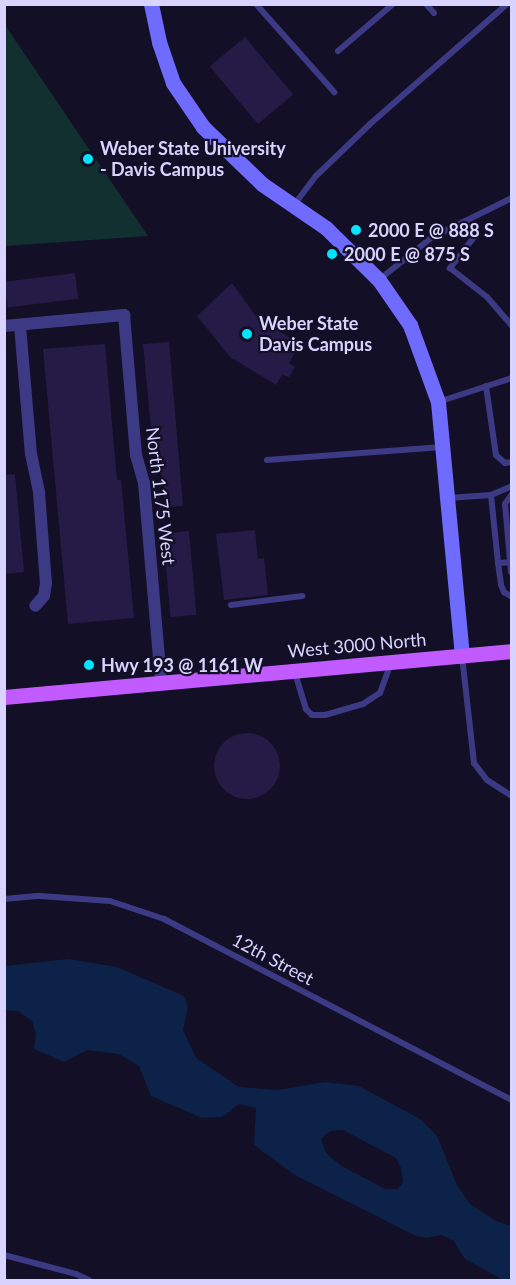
<!DOCTYPE html>
<style>
body{margin:0}
#map{position:relative;width:516px;height:1285px;overflow:hidden;background:#130f26;font-family:Lato,sans-serif}
div>[style]{position:absolute}
.green>*{inset:0;background:#12302f}
.water>*{inset:0;background:#0c2248}
.building>*{inset:0;background:#241b47;transform-origin:0 0}
.round{border-radius:50%}
.lane>*{height:6px;margin:-3px;padding:0 3px;transform-origin:3px;border-radius:3px;background:#3d3a85}
.street>*{height:12px;margin:-6px;padding:0 6px;transform-origin:6px;border-radius:6px;background:#3d3a85}
.secondary>*{height:15px;margin:-7.5px;padding:0 7.5px;transform-origin:7.5px;border-radius:7.5px;background:#6f6bff}
.primary>*{height:15px;margin:-7.5px;padding:0 7.5px;transform-origin:7.5px;border-radius:7.5px;background:#c25bff}
.dots>*{width:16px;height:16px;translate:-50% -50%;box-sizing:border-box;border:3px solid #130f26;border-radius:50%}
span{translate:-50% -50%;white-space:nowrap;text-align:center;line-height:1.15;-webkit-text-stroke:4.5px #130f26;paint-order:stroke}
.poi-label{font-size:18px;color:#d9d4ff;font-weight:700}
.left{translate:0 -50%;text-align:left}
.street-label{font-size:18px;color:#d9d4ff}
.frame{position:absolute;inset:0;border:6px solid #d9d4ff;pointer-events:none}
</style>
<div id="map">
<div class="green">
<div style="clip-path:polygon(4px 25px,5px 25px,148px 236px,5px 246px)"></div>
</div>
<div class="water">
<div style="clip-path:polygon(evenodd,68px 959px,117px 967px,184px 996px,188px 1007px,183px 1030px,196px 1058px,239px 1087px,278px 1090px,325px 1082px,359px 1086px,420px 1119px,437px 1136px,457px 1185px,470px 1204px,496px 1221px,511px 1226px,511px 1280px,503px 1280px,465px 1259px,453px 1240px,441px 1235px,427px 1238px,416px 1236px,295px 1175px,254px 1145px,256px 1108px,239px 1104px,222px 1117px,202px 1118px,151px 1096px,139px 1066px,119px 1054px,87px 1050px,64px 1062px,34px 1049px,36px 1033px,32px 1021px,18px 1011px,5px 1010px,5px 966px,68px 959px,343px 1130px,396px 1158px,401px 1168px,403px 1182px,398px 1189px,385px 1189px,340px 1165px,326px 1153px,321px 1139px,330px 1131px,343px 1130px)"></div>
</div>
<div class="building">
<div style="left:245px;top:37px;width:75px;height:46px;rotate:50deg"></div>
<div style="left:75px;top:273px;width:26px;height:71px;rotate:83deg"></div>
<div style="clip-path:polygon(232px 283px,258px 319px,261px 315px,269px 320px,267px 324px,300px 344px,289px 363px,295px 367px,289px 377px,282px 375px,276px 385px,230px 357px,197px 316px)"></div>
<div style="clip-path:polygon(169px 342px,183px 506px,165px 507px,160px 463px,155px 464px,153px 450px,143px 344px)"></div>
<div style="clip-path:polygon(105px 344px,117px 480px,121px 480px,134px 618px,68px 624px,43px 349px)"></div>
<div style="clip-path:polygon(15px 474px,24px 572px,4px 574px,4px 475px)"></div>
<div style="clip-path:polygon(255px 530px,258px 559px,264px 558px,268px 595px,224px 600px,216px 534px)"></div>
<div style="left:189px;top:531px;width:84px;height:26px;rotate:85deg"></div>
<div class="round" style="left:214px;top:733px;width:66px;height:66px"></div>
</div>
<div class="lane">
<div style="left:256px;top:4px;width:118px;rotate:48.4deg"></div>
<div style="left:426px;top:4px;width:12px;rotate:48deg"></div>
<div style="left:338px;top:51px;width:72px;rotate:-40.5deg"></div>
<div style="left:294px;top:205px;width:36px;rotate:-53deg"></div>
<div style="left:316px;top:176px;width:75px;rotate:-43.9deg"></div>
<div style="left:370px;top:124px;width:182px;rotate:-41.2deg"></div>
<div style="left:475px;top:236px;width:41px;rotate:128deg"></div>
<div style="left:450px;top:268px;width:47px;rotate:38.1deg"></div>
<div style="left:487px;top:297px;width:38px;rotate:49deg"></div>
<div style="left:380px;top:279px;width:65px;rotate:-38.8deg"></div>
<div style="left:431px;top:238px;width:90px;rotate:-26.3deg"></div>
<div style="left:486px;top:386px;width:70px;rotate:81.8deg"></div>
<div style="left:496px;top:455px;width:12px;rotate:42deg"></div>
<div style="left:505px;top:463px;width:7px;rotate:-8deg"></div>
<div style="left:438px;top:402px;width:78px;rotate:-18deg"></div>
<div style="left:267px;top:460px;width:176px;rotate:-4.2deg"></div>
<div style="left:491px;top:495px;width:23px;rotate:-23deg"></div>
<div style="left:448px;top:498px;width:43px;rotate:-4deg"></div>
<div style="left:491px;top:495px;width:68px;rotate:84.1deg"></div>
<div style="left:498px;top:563px;width:14px;rotate:-4deg"></div>
<div style="left:498px;top:563px;width:22px;rotate:82deg"></div>
<div style="left:501px;top:585px;width:8px;rotate:67deg"></div>
<div style="left:504px;top:592px;width:9px;rotate:32deg"></div>
<div style="left:511px;top:572px;width:68px;rotate:-95deg"></div>
<div style="left:505px;top:504px;width:12px;rotate:-55deg"></div>
<div style="left:231px;top:605px;width:72px;rotate:-7.2deg"></div>
<div style="left:462px;top:656px;width:108px;rotate:83.6deg"></div>
<div style="left:474px;top:763px;width:21px;rotate:53deg"></div>
<div style="left:487px;top:780px;width:30px;rotate:33deg"></div>
<div style="left:295px;top:673px;width:38px;rotate:73deg"></div>
<div style="left:306px;top:709px;width:8px;rotate:45deg"></div>
<div style="left:312px;top:715px;width:13px"></div>
<div style="left:325px;top:715px;width:40px;rotate:-16deg"></div>
<div style="left:363px;top:704px;width:20px;rotate:-33deg"></div>
<div style="left:380px;top:693px;width:32px;rotate:-70deg"></div>
<div style="left:4px;top:899px;width:36px;rotate:-5deg"></div>
<div style="left:40px;top:896px;width:70px;rotate:4.1deg"></div>
<div style="left:110px;top:901px;width:57px;rotate:18.4deg"></div>
<div style="left:164px;top:919px;width:392px;rotate:27.5deg"></div>
<div style="left:4px;top:1255px;width:74px;rotate:14.8deg"></div>
<div style="left:76px;top:1274px;width:14px;rotate:25deg"></div>
</div>
<div class="street">
<div style="left:4px;top:326px;width:121px;rotate:-5.2deg"></div>
<div style="left:124px;top:315px;width:141px;rotate:85.1deg"></div>
<div style="left:136px;top:455px;width:29px;rotate:74deg"></div>
<div style="left:144px;top:483px;width:200px;rotate:85.1deg"></div>
<div style="left:20px;top:326px;width:128px;rotate:85.1deg"></div>
<div style="left:31px;top:454px;width:40px;rotate:78deg"></div>
<div style="left:39px;top:493px;width:90px;rotate:85.6deg"></div>
<div style="left:46px;top:583px;width:13px;rotate:99deg"></div>
<div style="left:44px;top:596px;width:13px;rotate:132deg"></div>
</div>
<div class="secondary">
<div style="left:151px;top:4px;width:39px;rotate:78deg"></div>
<div style="left:159px;top:42px;width:43px;rotate:71.1deg"></div>
<div style="left:173px;top:83px;width:53px;rotate:55.7deg"></div>
<div style="left:203px;top:127px;width:82px;rotate:44deg"></div>
<div style="left:262px;top:184px;width:78px;rotate:34.5deg"></div>
<div style="left:326px;top:228px;width:74px;rotate:44.5deg"></div>
<div style="left:379px;top:280px;width:55px;rotate:55.4deg"></div>
<div style="left:410px;top:325px;width:82px;rotate:70deg"></div>
<div style="left:438px;top:402px;width:255px;rotate:84.6deg"></div>
</div>
<div class="primary">
<div style="left:4px;top:697px;width:510px;rotate:-5.17deg"></div>
</div>
<div class="dots">
<div style="left:88px;top:159px;background:#00e5ff"></div>
<div style="left:356px;top:230px;background:#00e5ff"></div>
<div style="left:332px;top:254px;background:#00e5ff"></div>
<div style="left:247px;top:334px;background:#00e5ff"></div>
<div style="left:89px;top:665px;background:#00e5ff"></div>
</div>
<div class="poi-label">
<span class="left" style="left:100px;top:159px">Weber State University<br>- Davis Campus</span>
<span class="left" style="left:368px;top:230px">2000 E @ 888 S</span>
<span class="left" style="left:344px;top:254px">2000 E @ 875 S</span>
<span class="left" style="left:259px;top:334px">Weber State<br>Davis Campus</span>
<span class="left" style="left:101px;top:665px">Hwy 193 @ 1161 W</span>
</div>
<div class="street-label">
<span style="left:161px;top:496px;rotate:83deg">North 1175 West</span>
<span style="left:357px;top:645px;rotate:-5deg">West 3000 North</span>
<span style="left:273px;top:959px;rotate:28deg">12th Street</span>
</div>
<div class="frame"></div>
</div>
